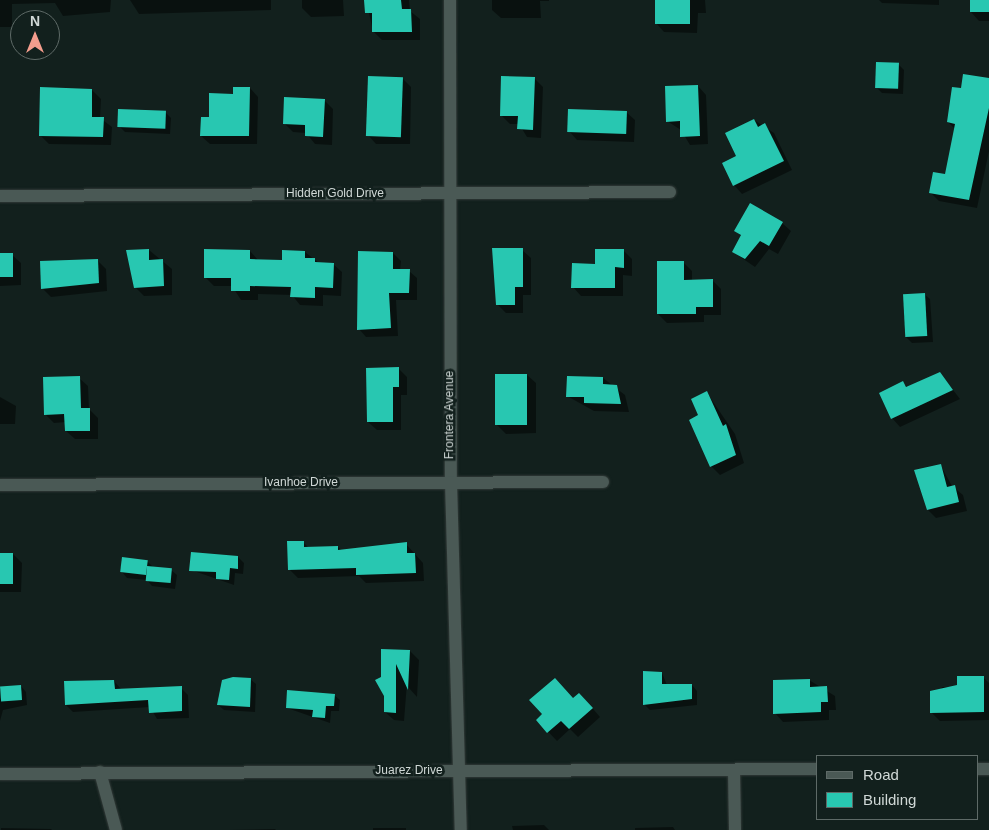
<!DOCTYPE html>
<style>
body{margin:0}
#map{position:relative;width:989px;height:830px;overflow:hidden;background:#12201d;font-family:Helvetica,sans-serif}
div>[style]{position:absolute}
.shadow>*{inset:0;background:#0007;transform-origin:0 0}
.building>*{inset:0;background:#28c7b1;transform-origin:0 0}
.roads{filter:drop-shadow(0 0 1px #333b39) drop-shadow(0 0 1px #333b39)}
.street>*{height:12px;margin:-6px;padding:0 6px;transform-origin:6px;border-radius:6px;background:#4a5955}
span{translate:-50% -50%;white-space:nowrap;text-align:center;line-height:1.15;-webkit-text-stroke:5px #12201d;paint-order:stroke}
.street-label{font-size:12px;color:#d0d8d6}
.legend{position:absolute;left:816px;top:755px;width:162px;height:65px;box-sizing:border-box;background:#12201d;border:1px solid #5e6a67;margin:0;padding:6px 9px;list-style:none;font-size:15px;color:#d0d8d6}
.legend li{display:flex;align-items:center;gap:10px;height:25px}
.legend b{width:25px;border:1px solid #5e6a67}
.north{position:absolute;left:10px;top:10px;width:50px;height:50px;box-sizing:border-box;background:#12201d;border:1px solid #5e6a67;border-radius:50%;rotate:0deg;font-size:14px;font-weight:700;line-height:20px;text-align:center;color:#d0d8d6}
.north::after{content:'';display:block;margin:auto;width:18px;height:22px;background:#f49d8d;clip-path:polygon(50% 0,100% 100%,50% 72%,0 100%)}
</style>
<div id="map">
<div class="shadow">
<div style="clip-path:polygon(0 0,111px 0,110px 12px,63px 16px,55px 3px,12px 4px,12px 27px,0 27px)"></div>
<div style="clip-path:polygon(130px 0,271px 0,271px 10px,139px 14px)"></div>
<div style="clip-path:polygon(302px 0,343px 0,344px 16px,311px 17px,302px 8px)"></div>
<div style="clip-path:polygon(366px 0,409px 0,410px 11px,420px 19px,420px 40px,382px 40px,373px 31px)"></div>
<div style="clip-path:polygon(492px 0,549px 0,549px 1px,540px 1px,541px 18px,501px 18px,492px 10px)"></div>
<div style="clip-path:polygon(656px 0,705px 0,706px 13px,698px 13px,697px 33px,664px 32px,656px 23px)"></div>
<div style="clip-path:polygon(879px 0,939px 0,939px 5px,882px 3px)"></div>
<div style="clip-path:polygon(971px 0,989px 0,989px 21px,979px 21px,971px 12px)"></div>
<div style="clip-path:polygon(898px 64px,904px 70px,903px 94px,882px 93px,876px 87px)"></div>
<div style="clip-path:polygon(402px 78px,411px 87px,410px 144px,376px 144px,368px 135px)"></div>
<div style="clip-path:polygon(534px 78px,543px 87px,541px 138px,527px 137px,519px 124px,510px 124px,501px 115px)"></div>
<div style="clip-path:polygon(989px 79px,989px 151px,977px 208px,939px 201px,930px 192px,946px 176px,956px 130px,948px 122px,962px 89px)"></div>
<div style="clip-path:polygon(698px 86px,706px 95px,708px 144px,690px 145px,681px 130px,667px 121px)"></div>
<div style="clip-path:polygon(250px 88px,258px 97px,257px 144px,210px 144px,201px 136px,210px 118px,234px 96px)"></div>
<div style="clip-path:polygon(92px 90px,101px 99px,100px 118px,112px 127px,111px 145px,49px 144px,40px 135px)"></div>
<div style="clip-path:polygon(324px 100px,333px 109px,332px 145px,315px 144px,306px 133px,293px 132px,285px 124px)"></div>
<div style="clip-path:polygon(165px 112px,171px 118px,170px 134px,125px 132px,119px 126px)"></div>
<div style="clip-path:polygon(626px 112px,635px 120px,634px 142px,577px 140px,569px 131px)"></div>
<div style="clip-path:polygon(754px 120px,774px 133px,792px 170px,742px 194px,734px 185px,738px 157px)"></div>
<div style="clip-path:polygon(782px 223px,791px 231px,778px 254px,769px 249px,755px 267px,733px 252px,742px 237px,736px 231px)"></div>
<div style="clip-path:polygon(149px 250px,172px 269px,172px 295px,144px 296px,135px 287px)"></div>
<div style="clip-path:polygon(522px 250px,531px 258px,531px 295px,523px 295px,523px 313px,506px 313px,497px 304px)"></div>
<div style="clip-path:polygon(623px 250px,632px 259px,632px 276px,623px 275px,623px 296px,581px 296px,573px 287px,596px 265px)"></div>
<div style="clip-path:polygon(250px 251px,258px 260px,283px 261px,305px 252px,319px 263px,333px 264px,342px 272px,341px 296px,323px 295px,323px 306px,300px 305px,292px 295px,258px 294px,258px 300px,241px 300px,232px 286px,214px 286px,205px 277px)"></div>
<div style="clip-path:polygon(393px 253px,401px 261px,400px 270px,409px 271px,417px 278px,417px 300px,396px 300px,398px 336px,366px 337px,359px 329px)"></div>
<div style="clip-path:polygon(0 255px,12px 255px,21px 263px,21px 285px,0 286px)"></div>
<div style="clip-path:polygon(97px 260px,106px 269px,107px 291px,51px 297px,43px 289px)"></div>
<div style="clip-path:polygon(683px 262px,692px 271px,692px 281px,713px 281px,721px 289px,721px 315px,704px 315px,704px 322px,667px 323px,658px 314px)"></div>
<div style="clip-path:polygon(924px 294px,930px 299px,933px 342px,912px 343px,906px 337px)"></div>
<div style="clip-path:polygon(398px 368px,407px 377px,407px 395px,401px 395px,401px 430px,377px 430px,368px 422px)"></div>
<div style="clip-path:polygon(940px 373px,960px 399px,900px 427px,892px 418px,903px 383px,908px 388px)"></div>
<div style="clip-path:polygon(527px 375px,536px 383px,536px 433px,506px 434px,497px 425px)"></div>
<div style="clip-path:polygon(79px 378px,88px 386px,89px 409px,98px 418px,98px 439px,75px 439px,66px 431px,66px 422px,54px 423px,45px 414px)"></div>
<div style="clip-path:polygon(603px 378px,625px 395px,629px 412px,594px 411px,567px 396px)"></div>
<div style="clip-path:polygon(707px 393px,735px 434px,744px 463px,720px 475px,711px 466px,700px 416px)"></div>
<div style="clip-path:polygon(0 397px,16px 406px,15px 424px,0 424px)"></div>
<div style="clip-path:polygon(941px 466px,952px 486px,963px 495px,967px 511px,936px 518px,928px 510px)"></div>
<div style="clip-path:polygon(303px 542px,309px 548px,338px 547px,342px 551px,406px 544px,423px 563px,424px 581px,366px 583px,359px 576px,298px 578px,289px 569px)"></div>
<div style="clip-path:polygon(0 554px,13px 554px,22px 563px,21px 592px,0 592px)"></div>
<div style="clip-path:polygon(238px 557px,244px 563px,243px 574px,235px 573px,234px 585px,191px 570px)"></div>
<div style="clip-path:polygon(147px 561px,153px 567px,171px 570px,177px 575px,175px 589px,152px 586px,147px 580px,127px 578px,122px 572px)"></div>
<div style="clip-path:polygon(382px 651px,410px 651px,419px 660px,417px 697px,408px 687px,409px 658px,404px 721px,394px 720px,385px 712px)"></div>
<div style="clip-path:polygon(662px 673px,667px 685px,692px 685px,697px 691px,697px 705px,650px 710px,644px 704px)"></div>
<div style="clip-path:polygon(983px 677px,989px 683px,989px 720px,940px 721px,931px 712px,942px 687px,958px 687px)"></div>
<div style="clip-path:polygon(250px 679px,256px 684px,255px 712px,224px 710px,218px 705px)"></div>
<div style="clip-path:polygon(809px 680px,835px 696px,836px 710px,829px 710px,829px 720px,783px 722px,775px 713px)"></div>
<div style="clip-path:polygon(114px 681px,121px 689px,181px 688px,188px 695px,189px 718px,157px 719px,150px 707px,73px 712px,66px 705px)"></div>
<div style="clip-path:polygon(21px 686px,26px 692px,27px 705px,3px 710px,0 721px,0 687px)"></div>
<div style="clip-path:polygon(334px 695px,340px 700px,339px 711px,331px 711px,330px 723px,287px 708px)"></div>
<div style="clip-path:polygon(573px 700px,588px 703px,600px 717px,578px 737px,570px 729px,557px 741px,537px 720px)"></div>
<div style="clip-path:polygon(544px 825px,549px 830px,513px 830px,512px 826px)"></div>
<div style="clip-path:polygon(673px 827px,675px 830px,635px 830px,635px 828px)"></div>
<div style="clip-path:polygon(1px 828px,51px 829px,52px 830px,1px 830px)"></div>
<div style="left:373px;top:828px;width:33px;height:2px"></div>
<div style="clip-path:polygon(275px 829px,276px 830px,229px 830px)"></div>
</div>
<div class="building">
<div style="clip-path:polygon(364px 0,401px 0,402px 9px,411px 9px,412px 32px,372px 32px,372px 13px,365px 13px)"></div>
<div style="left:655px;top:0;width:35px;height:24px"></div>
<div style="left:970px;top:0;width:19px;height:12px"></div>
<div style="left:876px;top:62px;width:23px;height:26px;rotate:2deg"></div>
<div style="clip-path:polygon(963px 74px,989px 78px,989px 108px,969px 200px,929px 193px,933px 172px,945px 174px,955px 124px,947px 122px,952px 87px,961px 88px)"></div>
<div style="left:368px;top:76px;width:35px;height:60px;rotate:2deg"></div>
<div style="clip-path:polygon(501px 76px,535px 77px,533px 130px,517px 129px,518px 116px,500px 116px)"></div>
<div style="clip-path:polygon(698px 85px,700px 136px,680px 137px,680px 121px,666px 122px,665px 86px)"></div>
<div style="clip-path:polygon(40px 87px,92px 89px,92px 117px,104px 117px,103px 137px,39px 136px)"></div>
<div style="clip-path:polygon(233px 87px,250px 87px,249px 136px,200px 136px,201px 117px,209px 117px,209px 93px,233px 94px)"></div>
<div style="clip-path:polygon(284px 97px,325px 99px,323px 137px,305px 136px,305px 125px,283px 124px)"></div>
<div style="left:118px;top:109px;width:48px;height:18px;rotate:2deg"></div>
<div style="left:568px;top:109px;width:59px;height:23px;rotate:2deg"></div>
<div style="clip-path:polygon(754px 119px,758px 127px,765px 123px,784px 161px,733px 186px,722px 163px,736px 156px,725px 133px)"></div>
<div style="clip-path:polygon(750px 203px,783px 222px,769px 246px,760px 241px,745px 259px,732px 252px,741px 235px,734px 231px)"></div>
<div style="clip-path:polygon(492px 248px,523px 248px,523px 287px,515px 287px,515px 305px,496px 305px)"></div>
<div style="clip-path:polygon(149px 249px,149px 260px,163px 259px,164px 286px,134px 288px,126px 250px)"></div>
<div style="clip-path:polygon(204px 249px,250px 250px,250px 259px,282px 260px,282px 250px,305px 251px,305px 258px,315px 258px,315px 262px,334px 263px,333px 288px,315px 287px,315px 298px,290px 297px,291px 287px,250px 286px,250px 291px,231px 291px,231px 278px,204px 278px)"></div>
<div style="clip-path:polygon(595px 249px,624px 249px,624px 268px,615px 267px,615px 288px,571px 288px,572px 263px,595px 264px)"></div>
<div style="clip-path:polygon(358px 251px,393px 252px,393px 269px,410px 269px,409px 293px,389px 293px,391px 328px,357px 330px)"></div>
<div style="left:13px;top:253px;width:24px;height:13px;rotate:90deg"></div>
<div style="clip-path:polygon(98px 259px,99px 283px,41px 289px,40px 261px)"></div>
<div style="clip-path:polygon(657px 261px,684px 261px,684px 280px,713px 279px,713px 307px,696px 307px,696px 314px,657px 314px)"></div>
<div style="left:925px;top:293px;width:43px;height:22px;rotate:87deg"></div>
<div style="clip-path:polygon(399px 367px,399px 387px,393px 387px,393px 422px,367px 422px,366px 368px)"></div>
<div style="clip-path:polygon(940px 372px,953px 390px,891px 419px,879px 393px,903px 381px,906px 387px)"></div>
<div style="left:495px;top:374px;width:32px;height:51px"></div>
<div style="clip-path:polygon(80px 376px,81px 408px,90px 408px,90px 431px,65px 431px,64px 414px,44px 415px,43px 377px)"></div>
<div style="clip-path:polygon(567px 376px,603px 377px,603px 384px,617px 385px,621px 404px,584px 403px,584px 397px,566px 397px)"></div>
<div style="clip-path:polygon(707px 391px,723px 426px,726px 424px,736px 455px,710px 467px,689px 420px,698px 415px,691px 399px)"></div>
<div style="clip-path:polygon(941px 464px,947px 487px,955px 485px,959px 502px,927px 510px,914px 470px)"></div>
<div style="clip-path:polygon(287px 541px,304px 541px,304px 547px,338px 546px,338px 550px,407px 542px,407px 553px,415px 553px,416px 573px,356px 575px,356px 568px,288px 570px)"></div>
<div style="clip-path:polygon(191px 552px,238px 556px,238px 569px,230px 568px,229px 580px,216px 579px,216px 572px,189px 571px)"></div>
<div style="left:0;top:553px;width:13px;height:31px"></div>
<div style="left:122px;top:557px;width:26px;height:15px;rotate:7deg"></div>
<div style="left:147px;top:566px;width:25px;height:15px;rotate:5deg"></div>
<div style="clip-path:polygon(381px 649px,410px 650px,408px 690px,396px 664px,396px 713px,384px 712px,384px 696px,375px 680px,381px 677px)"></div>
<div style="clip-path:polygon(643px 671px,662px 672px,662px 684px,692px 684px,692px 699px,643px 705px)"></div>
<div style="clip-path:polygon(957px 676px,984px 676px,984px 712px,930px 713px,930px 691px,957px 685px)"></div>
<div style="clip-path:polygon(233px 677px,251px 678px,250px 707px,217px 705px,222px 680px)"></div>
<div style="clip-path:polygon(555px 678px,573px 698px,579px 693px,593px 708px,569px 729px,561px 721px,547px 733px,536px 720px,542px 714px,529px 700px)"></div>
<div style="clip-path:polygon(810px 679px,810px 687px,827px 686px,828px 702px,821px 702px,821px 712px,773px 714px,773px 680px)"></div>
<div style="clip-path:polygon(114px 680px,115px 689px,182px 686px,182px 711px,149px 713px,148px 700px,65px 705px,64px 681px)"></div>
<div style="left:21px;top:685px;width:15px;height:21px;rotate:86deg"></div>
<div style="clip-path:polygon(287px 690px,335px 694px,334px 706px,326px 706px,325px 718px,312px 717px,313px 710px,286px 708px)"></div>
</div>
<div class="roads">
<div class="street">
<div style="left:450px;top:0;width:482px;rotate:89.9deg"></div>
<div style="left:451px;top:482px;width:348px;rotate:88.4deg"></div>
<div style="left:0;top:196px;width:670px;rotate:-0.34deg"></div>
<div style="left:0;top:485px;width:603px;rotate:-0.29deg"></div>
<div style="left:978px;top:769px;width:11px"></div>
<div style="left:734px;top:771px;width:59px;rotate:89deg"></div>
<div style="left:100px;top:772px;width:60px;rotate:74.6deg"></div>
<div style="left:0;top:774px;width:818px;rotate:-0.35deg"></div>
</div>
</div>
<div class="street-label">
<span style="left:335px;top:194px">Hidden Gold Drive</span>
<span style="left:450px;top:415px;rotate:-90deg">Frontera Avenue</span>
<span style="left:301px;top:483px">Ivanhoe Drive</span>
<span style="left:409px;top:771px">Juarez Drive</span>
</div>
<ul class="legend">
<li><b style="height:6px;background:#4a5955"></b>Road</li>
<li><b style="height:14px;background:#28c7b1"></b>Building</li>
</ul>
<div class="north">N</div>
</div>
